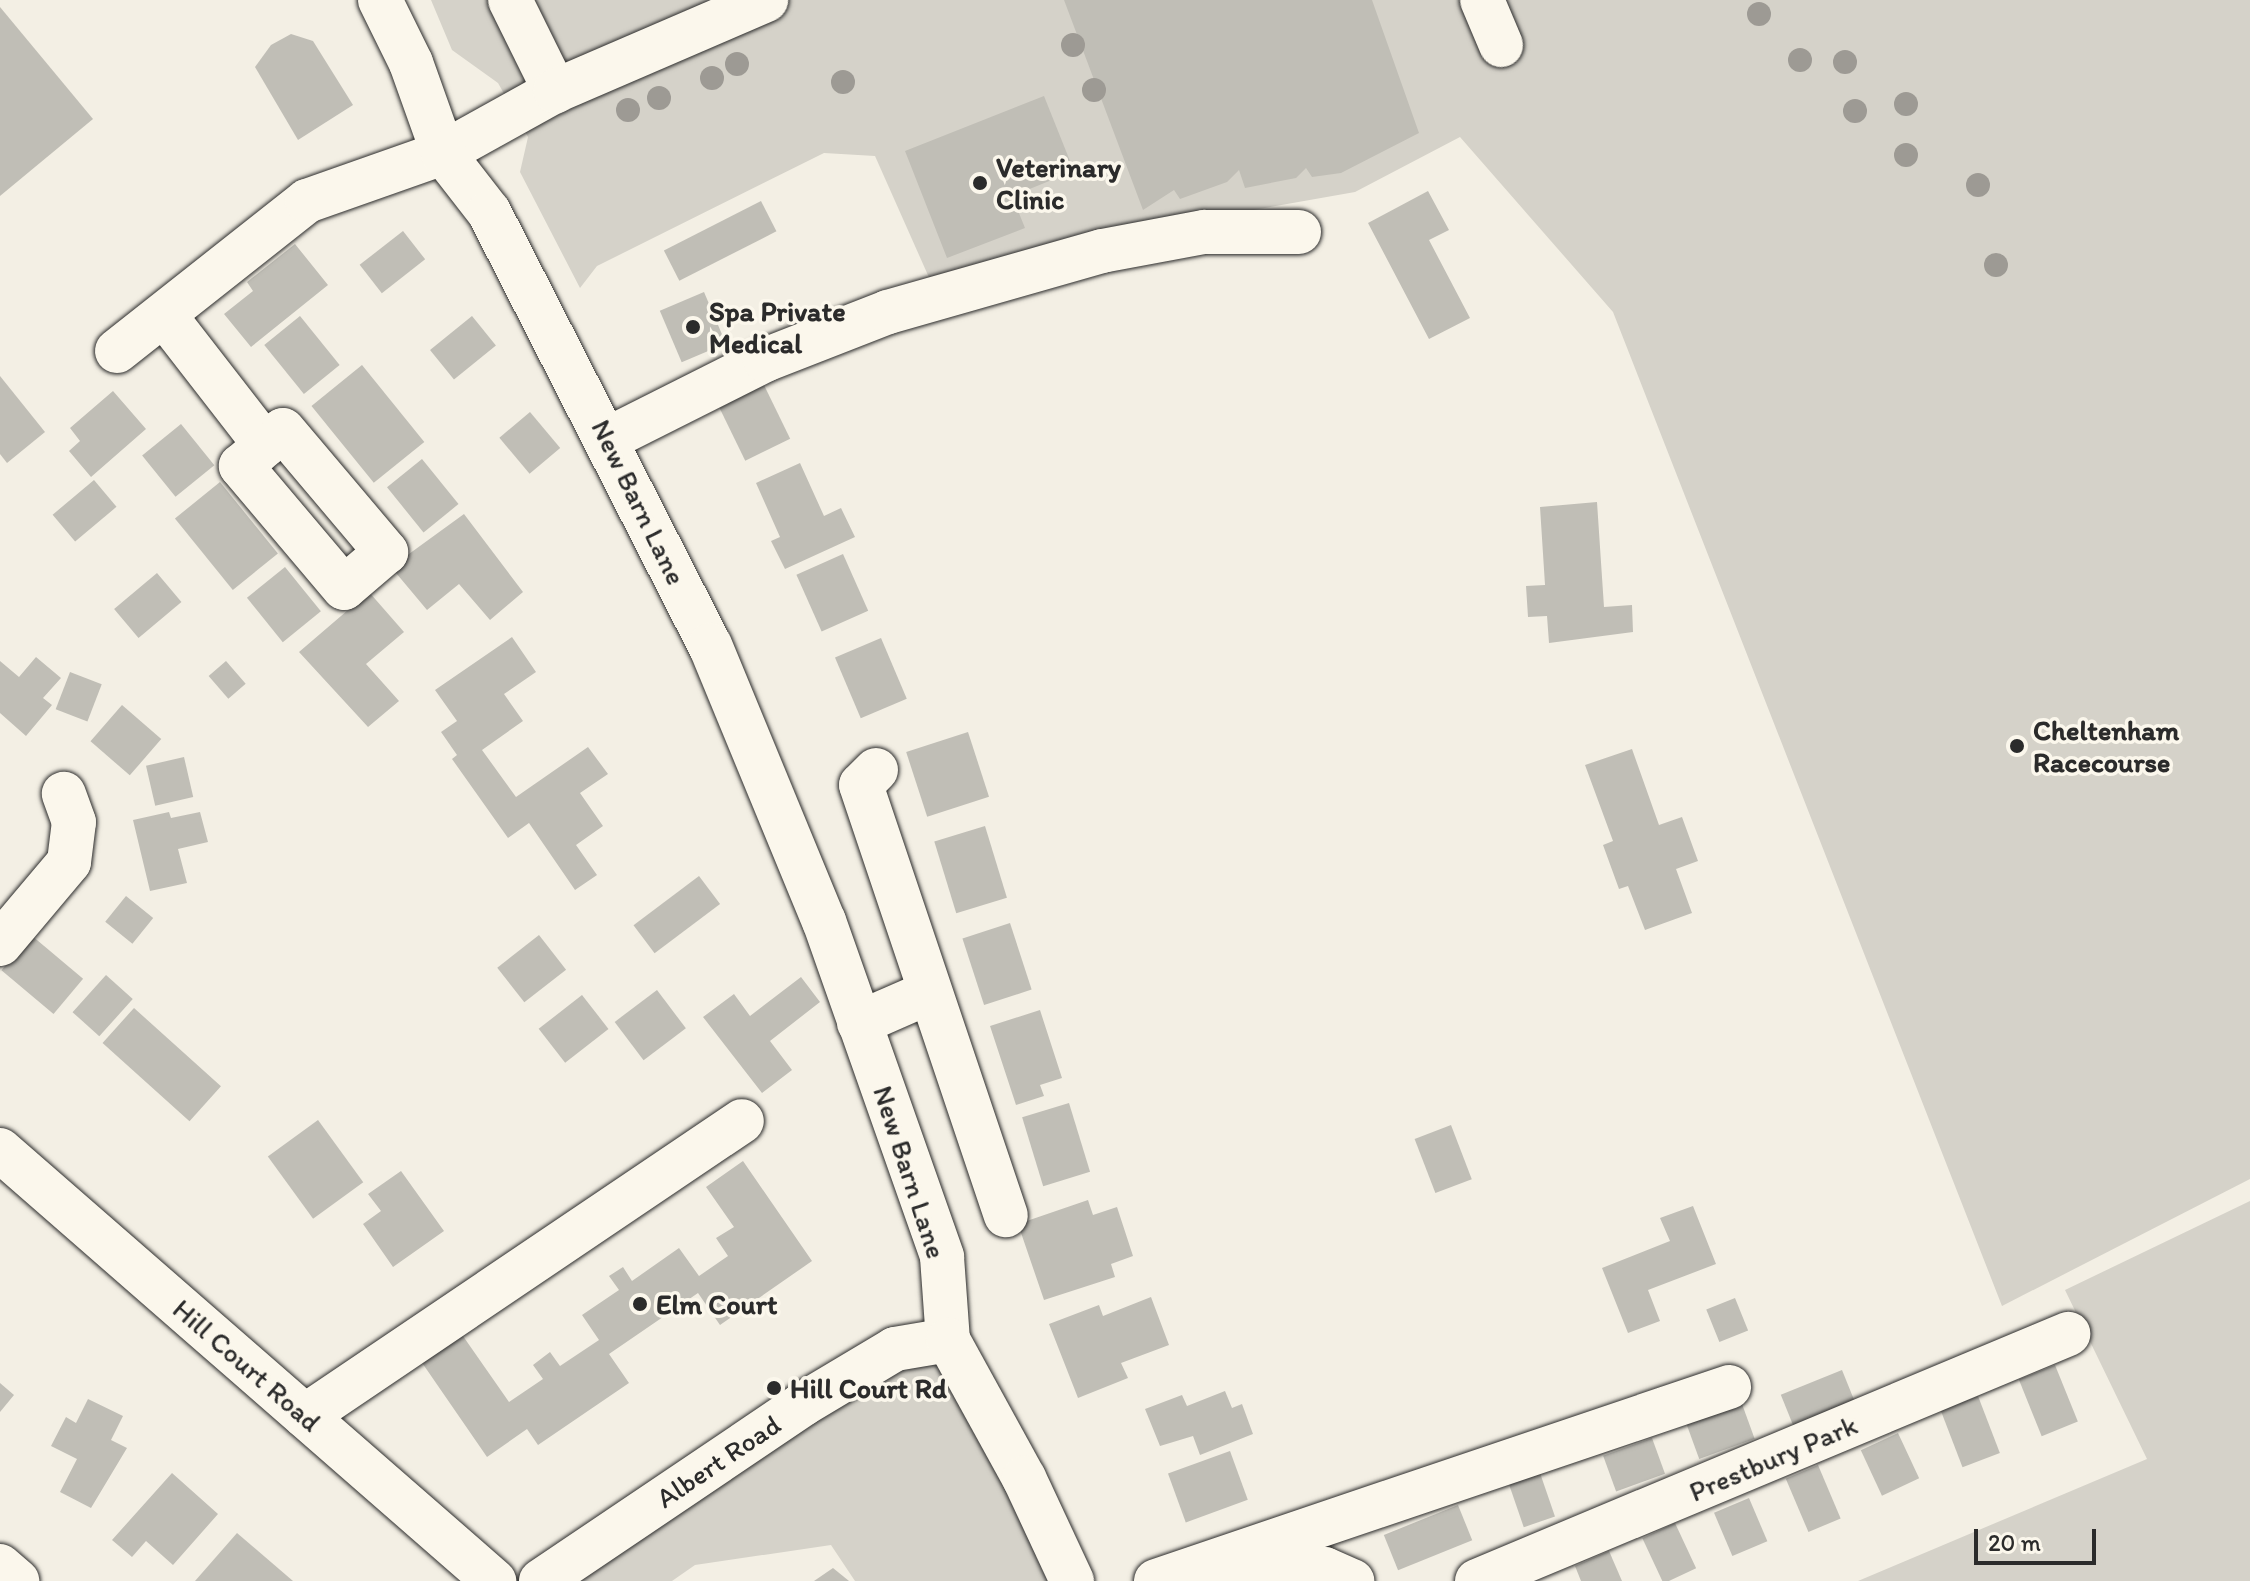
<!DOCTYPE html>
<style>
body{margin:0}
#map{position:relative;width:2250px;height:1581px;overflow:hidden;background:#f3efe4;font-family:Itim,sans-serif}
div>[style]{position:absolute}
.green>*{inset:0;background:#d5d2c9}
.building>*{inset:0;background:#c0beb6;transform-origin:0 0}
.roads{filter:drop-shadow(0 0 2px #2b2b2b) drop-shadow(0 0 2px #2b2b2b)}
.minor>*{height:44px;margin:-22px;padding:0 22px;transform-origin:22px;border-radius:22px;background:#fbf7ec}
.major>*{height:44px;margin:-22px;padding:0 22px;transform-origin:22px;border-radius:22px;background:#fbf7ec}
.trees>*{width:24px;height:24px;margin:-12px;border-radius:50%;background:#9d9a94}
.dots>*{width:22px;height:22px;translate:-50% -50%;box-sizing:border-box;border:4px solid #fbf7ec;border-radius:50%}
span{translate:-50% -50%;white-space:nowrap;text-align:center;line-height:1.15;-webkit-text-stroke:7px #fbf7ec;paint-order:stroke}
.poi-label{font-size:28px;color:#2b2b2b;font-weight:700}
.left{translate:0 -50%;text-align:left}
.street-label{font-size:28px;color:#2b2b2b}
.scale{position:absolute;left:1974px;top:1529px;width:122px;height:36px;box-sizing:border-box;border:4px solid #2b2b2b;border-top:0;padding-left:10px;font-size:24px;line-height:28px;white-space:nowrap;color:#2b2b2b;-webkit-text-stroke:6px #fbf7ec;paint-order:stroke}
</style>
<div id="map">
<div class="green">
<div style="clip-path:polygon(431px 0,2250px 0,2250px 1179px,2002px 1306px,1613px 312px,1460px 137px,1355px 192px,1117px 234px,931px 282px,875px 156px,824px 153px,597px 266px,580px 288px,520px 172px,528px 137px,498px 83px,452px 50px)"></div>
<div style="clip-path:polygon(2250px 1201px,2250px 1581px,1858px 1581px,2147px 1459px,2065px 1290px)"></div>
<div style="clip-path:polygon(948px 1340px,1072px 1581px,855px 1581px,831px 1545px,695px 1565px,672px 1581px,541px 1581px)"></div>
</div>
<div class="building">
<div style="clip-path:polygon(1064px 0,1372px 0,1419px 133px,1341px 173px,1312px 177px,1306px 168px,1296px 178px,1245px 188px,1239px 170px,1227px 182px,1180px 199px,1174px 190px,1143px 210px)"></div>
<div style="clip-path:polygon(0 7px,93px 119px,0 196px)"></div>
<div style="clip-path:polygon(291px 34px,313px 41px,353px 105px,298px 140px,255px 67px,271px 45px)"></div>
<div style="clip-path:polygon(1044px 96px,1074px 171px,1012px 196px,1025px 228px,947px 258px,905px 151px)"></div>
<div style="clip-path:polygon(1428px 191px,1449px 230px,1429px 240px,1470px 318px,1429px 339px,1368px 223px)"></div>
<div style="left:761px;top:201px;width:34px;height:109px;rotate:63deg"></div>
<div style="left:403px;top:231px;width:36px;height:55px;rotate:52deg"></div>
<div style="clip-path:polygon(295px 244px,328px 285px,251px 347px,224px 314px,253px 291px,247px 282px)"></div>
<div style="left:704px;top:292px;width:56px;height:48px;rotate:67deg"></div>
<div style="left:300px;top:316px;width:63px;height:46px;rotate:51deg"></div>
<div style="left:472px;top:316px;width:38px;height:54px;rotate:51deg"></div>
<div style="left:362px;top:365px;width:99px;height:65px;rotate:51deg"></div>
<div style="clip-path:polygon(0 376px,45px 432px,7px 463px,0 454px)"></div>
<div style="left:763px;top:383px;width:62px;height:50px;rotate:64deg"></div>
<div style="clip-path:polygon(113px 391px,146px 429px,91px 477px,69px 451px,80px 441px,70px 428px)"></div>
<div style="left:530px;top:412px;width:47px;height:40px;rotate:50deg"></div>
<div style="left:181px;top:424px;width:53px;height:50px;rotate:51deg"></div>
<div style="left:422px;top:459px;width:58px;height:45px;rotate:51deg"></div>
<div style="clip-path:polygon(800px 463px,824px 516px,841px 508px,855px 537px,785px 569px,771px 541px,780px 537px,756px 483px)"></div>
<div style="left:94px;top:480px;width:35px;height:54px;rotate:50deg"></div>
<div style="left:220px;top:482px;width:92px;height:58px;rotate:51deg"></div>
<div style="clip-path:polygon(1597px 502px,1604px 607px,1632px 605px,1633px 632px,1549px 643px,1547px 616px,1528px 617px,1526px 586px,1545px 585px,1540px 507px)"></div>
<div style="clip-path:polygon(464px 514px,523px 592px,490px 620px,459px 584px,427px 610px,391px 567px)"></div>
<div style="left:843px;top:554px;width:62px;height:51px;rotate:66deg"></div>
<div style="left:285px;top:567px;width:57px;height:49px;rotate:51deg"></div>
<div style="left:157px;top:573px;width:38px;height:56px;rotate:50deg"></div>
<div style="clip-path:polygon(369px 592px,404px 632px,366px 664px,399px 701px,368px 727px,299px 652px)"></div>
<div style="clip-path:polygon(512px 637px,536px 672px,504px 694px,523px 721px,482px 750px,516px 797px,588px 747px,608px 774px,580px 793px,603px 826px,576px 845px,597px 875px,575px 890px,529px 823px,508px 838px,452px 759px,457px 755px,441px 732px,457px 721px,435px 690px)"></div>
<div style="left:881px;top:638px;width:66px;height:50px;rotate:67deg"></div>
<div style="clip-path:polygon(36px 657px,61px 678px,43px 698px,52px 705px,26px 736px,0 713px,0 661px,19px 677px)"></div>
<div style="left:226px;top:661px;width:30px;height:23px;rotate:49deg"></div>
<div style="left:70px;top:672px;width:34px;height:40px;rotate:21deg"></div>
<div style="left:122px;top:705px;width:52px;height:48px;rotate:41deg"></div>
<div style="left:968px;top:732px;width:68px;height:65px;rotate:72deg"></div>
<div style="clip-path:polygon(1632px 749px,1659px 825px,1682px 817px,1698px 861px,1676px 869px,1692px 913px,1645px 930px,1628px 886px,1619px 889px,1603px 845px,1613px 841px,1585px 765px)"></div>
<div style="left:184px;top:757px;width:41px;height:39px;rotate:77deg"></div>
<div style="clip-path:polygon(169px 812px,171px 818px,200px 812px,208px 842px,178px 849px,187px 883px,150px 891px,133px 820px)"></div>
<div style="left:985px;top:826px;width:75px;height:53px;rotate:73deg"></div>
<div style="left:699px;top:876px;width:35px;height:82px;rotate:53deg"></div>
<div style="left:126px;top:896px;width:35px;height:33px;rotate:39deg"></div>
<div style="left:1010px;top:923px;width:70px;height:50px;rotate:72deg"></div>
<div style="left:31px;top:935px;width:68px;height:46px;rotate:40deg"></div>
<div style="left:539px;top:935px;width:44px;height:53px;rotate:52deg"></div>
<div style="left:106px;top:975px;width:36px;height:50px;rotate:42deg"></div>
<div style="clip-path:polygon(801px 977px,820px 1002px,770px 1041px,792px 1070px,762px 1093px,703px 1017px,734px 994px,750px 1016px)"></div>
<div style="left:657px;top:990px;width:48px;height:53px;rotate:53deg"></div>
<div style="left:582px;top:995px;width:43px;height:55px;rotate:52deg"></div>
<div style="left:134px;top:1008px;width:117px;height:47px;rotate:42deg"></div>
<div style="clip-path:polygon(1040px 1010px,1062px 1078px,1040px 1085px,1044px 1096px,1016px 1105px,990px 1026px)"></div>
<div style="left:1069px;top:1103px;width:72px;height:49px;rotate:73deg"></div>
<div style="left:318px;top:1120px;width:77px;height:62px;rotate:54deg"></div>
<div style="left:1451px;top:1125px;width:58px;height:39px;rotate:69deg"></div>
<div style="clip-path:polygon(743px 1161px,812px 1261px,720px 1325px,698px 1293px,609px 1354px,629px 1383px,538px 1445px,527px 1429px,487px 1457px,416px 1354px,456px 1326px,509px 1402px,543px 1379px,533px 1365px,550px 1352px,560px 1366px,599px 1340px,582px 1315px,619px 1290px,609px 1276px,623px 1267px,632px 1281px,679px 1248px,699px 1276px,728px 1256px,716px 1238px,734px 1227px,706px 1187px)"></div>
<div style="clip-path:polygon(401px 1171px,444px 1231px,393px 1267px,363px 1224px,381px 1211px,368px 1194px)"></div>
<div style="clip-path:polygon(1088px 1200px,1093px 1215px,1117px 1207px,1133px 1256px,1111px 1264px,1115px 1277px,1044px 1300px,1018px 1224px)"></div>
<div style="clip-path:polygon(1693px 1206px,1716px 1264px,1648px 1290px,1660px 1321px,1628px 1333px,1602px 1268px,1670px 1241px,1660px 1218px)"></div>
<div style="clip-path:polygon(1151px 1297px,1169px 1345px,1121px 1363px,1128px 1378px,1078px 1398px,1049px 1324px,1099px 1305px,1103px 1316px)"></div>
<div style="left:1735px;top:1298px;width:35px;height:31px;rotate:68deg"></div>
<div style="left:2055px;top:1365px;width:61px;height:39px;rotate:68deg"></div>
<div style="left:1842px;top:1370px;width:35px;height:66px;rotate:68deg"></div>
<div style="clip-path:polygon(0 1383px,14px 1395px,0 1412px)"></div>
<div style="clip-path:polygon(1225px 1391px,1232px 1408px,1242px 1404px,1253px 1434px,1200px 1455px,1193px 1436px,1160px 1446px,1145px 1409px,1182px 1395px,1187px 1406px)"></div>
<div style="left:1978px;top:1396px;width:61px;height:40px;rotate:69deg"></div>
<div style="clip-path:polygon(88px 1399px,123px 1416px,111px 1440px,127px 1448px,91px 1508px,60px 1492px,77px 1459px,51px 1446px,66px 1417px,76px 1423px)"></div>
<div style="left:1742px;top:1404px;width:37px;height:59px;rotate:70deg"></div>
<div style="left:1898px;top:1433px;width:50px;height:41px;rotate:65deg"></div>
<div style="left:1652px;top:1438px;width:38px;height:52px;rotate:70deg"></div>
<div style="left:1230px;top:1451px;width:52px;height:66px;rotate:70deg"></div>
<div style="left:1818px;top:1465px;width:58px;height:35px;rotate:67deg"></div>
<div style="clip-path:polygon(172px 1473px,218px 1514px,173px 1565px,146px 1541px,132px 1557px,112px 1540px)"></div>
<div style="left:1540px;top:1473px;width:46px;height:33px;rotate:71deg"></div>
<div style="left:1749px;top:1498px;width:47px;height:38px;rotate:67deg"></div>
<div style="left:1458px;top:1505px;width:38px;height:80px;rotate:68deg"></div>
<div style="left:1675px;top:1523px;width:50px;height:36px;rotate:65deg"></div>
<div style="clip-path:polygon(237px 1533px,293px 1581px,195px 1581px)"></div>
<div style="clip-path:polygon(1609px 1551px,1622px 1581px,1581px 1581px,1575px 1566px)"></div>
<div style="clip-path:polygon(833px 1568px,849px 1581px,814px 1581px)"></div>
</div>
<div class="roads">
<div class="minor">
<div style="left:510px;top:0;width:102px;rotate:63.7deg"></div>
<div style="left:1482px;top:0;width:49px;rotate:67.1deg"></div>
<div style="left:165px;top:316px;width:163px;rotate:52.2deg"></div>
<div style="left:265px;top:445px;width:23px;rotate:-40deg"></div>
<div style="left:283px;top:430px;width:160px;rotate:49.8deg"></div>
<div style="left:386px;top:552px;width:55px;rotate:139.4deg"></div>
<div style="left:344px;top:588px;width:160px;rotate:-130.2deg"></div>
<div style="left:241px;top:466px;width:32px;rotate:-41deg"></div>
<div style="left:117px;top:351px;width:242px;rotate:-38.3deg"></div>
<div style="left:307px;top:201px;width:144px;rotate:-19.4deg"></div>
<div style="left:443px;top:153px;width:128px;rotate:-29deg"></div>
<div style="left:555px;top:91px;width:230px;rotate:-23.3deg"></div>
<div style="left:608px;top:439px;width:176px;rotate:-26.7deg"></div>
<div style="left:765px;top:360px;width:132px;rotate:-21.3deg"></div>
<div style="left:888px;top:312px;width:223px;rotate:-15.9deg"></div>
<div style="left:1102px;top:251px;width:104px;rotate:-10.6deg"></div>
<div style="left:1204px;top:232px;width:95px"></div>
<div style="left:876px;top:770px;width:21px;rotate:135deg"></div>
<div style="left:861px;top:785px;width:454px;rotate:71.4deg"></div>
<div style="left:0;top:944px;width:107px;rotate:-49.9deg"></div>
<div style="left:69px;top:862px;width:40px;rotate:-82.9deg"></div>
<div style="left:74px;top:822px;width:30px;rotate:-110deg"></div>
<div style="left:859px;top:1023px;width:77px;rotate:-23.6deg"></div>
<div style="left:0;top:1150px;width:656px;rotate:41.1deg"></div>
<div style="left:305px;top:1416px;width:527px;rotate:-34.02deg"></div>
<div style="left:0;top:1566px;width:23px;rotate:41deg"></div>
<div style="left:1237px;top:1580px;width:64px;rotate:-11.7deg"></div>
<div style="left:1300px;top:1567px;width:25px;rotate:5deg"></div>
<div style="left:1325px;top:1569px;width:30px;rotate:24deg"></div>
<div style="left:541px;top:1581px;width:316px;rotate:-34deg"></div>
<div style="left:803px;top:1404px;width:107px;rotate:-30.9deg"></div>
<div style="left:895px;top:1349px;width:54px;rotate:-9.6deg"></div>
<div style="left:1156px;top:1581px;width:605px;rotate:-18.7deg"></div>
<div style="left:1477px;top:1581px;width:641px;rotate:-22.68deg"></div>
</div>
<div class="major">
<div style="left:380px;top:0;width:70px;rotate:63.8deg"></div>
<div style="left:411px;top:63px;width:96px;rotate:70.4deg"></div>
<div style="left:443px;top:153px;width:75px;rotate:52.1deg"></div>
<div style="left:489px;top:212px;width:486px;rotate:63deg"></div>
<div style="left:710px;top:645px;width:299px;rotate:67.6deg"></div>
<div style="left:824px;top:921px;width:356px;rotate:70.6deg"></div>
<div style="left:942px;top:1257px;width:83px;rotate:85.9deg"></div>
<div style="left:948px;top:1340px;width:158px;rotate:61.2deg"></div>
<div style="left:1024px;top:1478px;width:114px;rotate:65deg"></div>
</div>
</div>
<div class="trees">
<div style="left:1759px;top:14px"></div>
<div style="left:1073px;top:45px"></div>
<div style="left:1800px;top:60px"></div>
<div style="left:1845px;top:62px"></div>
<div style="left:737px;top:64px"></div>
<div style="left:712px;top:78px"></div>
<div style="left:843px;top:82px"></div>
<div style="left:1094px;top:90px"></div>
<div style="left:659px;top:98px"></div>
<div style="left:1906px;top:104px"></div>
<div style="left:628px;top:110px"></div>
<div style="left:1855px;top:111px"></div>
<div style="left:1906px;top:155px"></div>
<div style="left:1978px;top:185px"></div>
<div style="left:1996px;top:265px"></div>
</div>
<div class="dots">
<div style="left:980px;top:183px;background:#2b2b2b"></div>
<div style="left:693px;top:327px;background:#2b2b2b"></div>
<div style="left:2017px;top:746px;background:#2b2b2b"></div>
<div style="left:640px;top:1304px;background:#2b2b2b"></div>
<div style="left:774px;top:1388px;background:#2b2b2b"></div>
</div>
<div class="poi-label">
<span class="left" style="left:996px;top:183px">Veterinary<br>Clinic</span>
<span class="left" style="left:709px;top:327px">Spa Private<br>Medical</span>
<span class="left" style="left:2033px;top:746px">Cheltenham<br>Racecourse</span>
<span class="left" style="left:656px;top:1304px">Elm Court</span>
<span class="left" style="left:790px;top:1388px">Hill Court Rd</span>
</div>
<div class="street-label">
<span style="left:639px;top:502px;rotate:64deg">New Barn Lane</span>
<span style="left:910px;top:1172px;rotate:72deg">New Barn Lane</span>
<span style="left:247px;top:1365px;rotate:41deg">Hill Court Road</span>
<span style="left:1773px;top:1458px;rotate:-23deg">Prestbury Park</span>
<span style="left:718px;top:1461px;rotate:-34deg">Albert Road</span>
</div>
<div class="scale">20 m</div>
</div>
